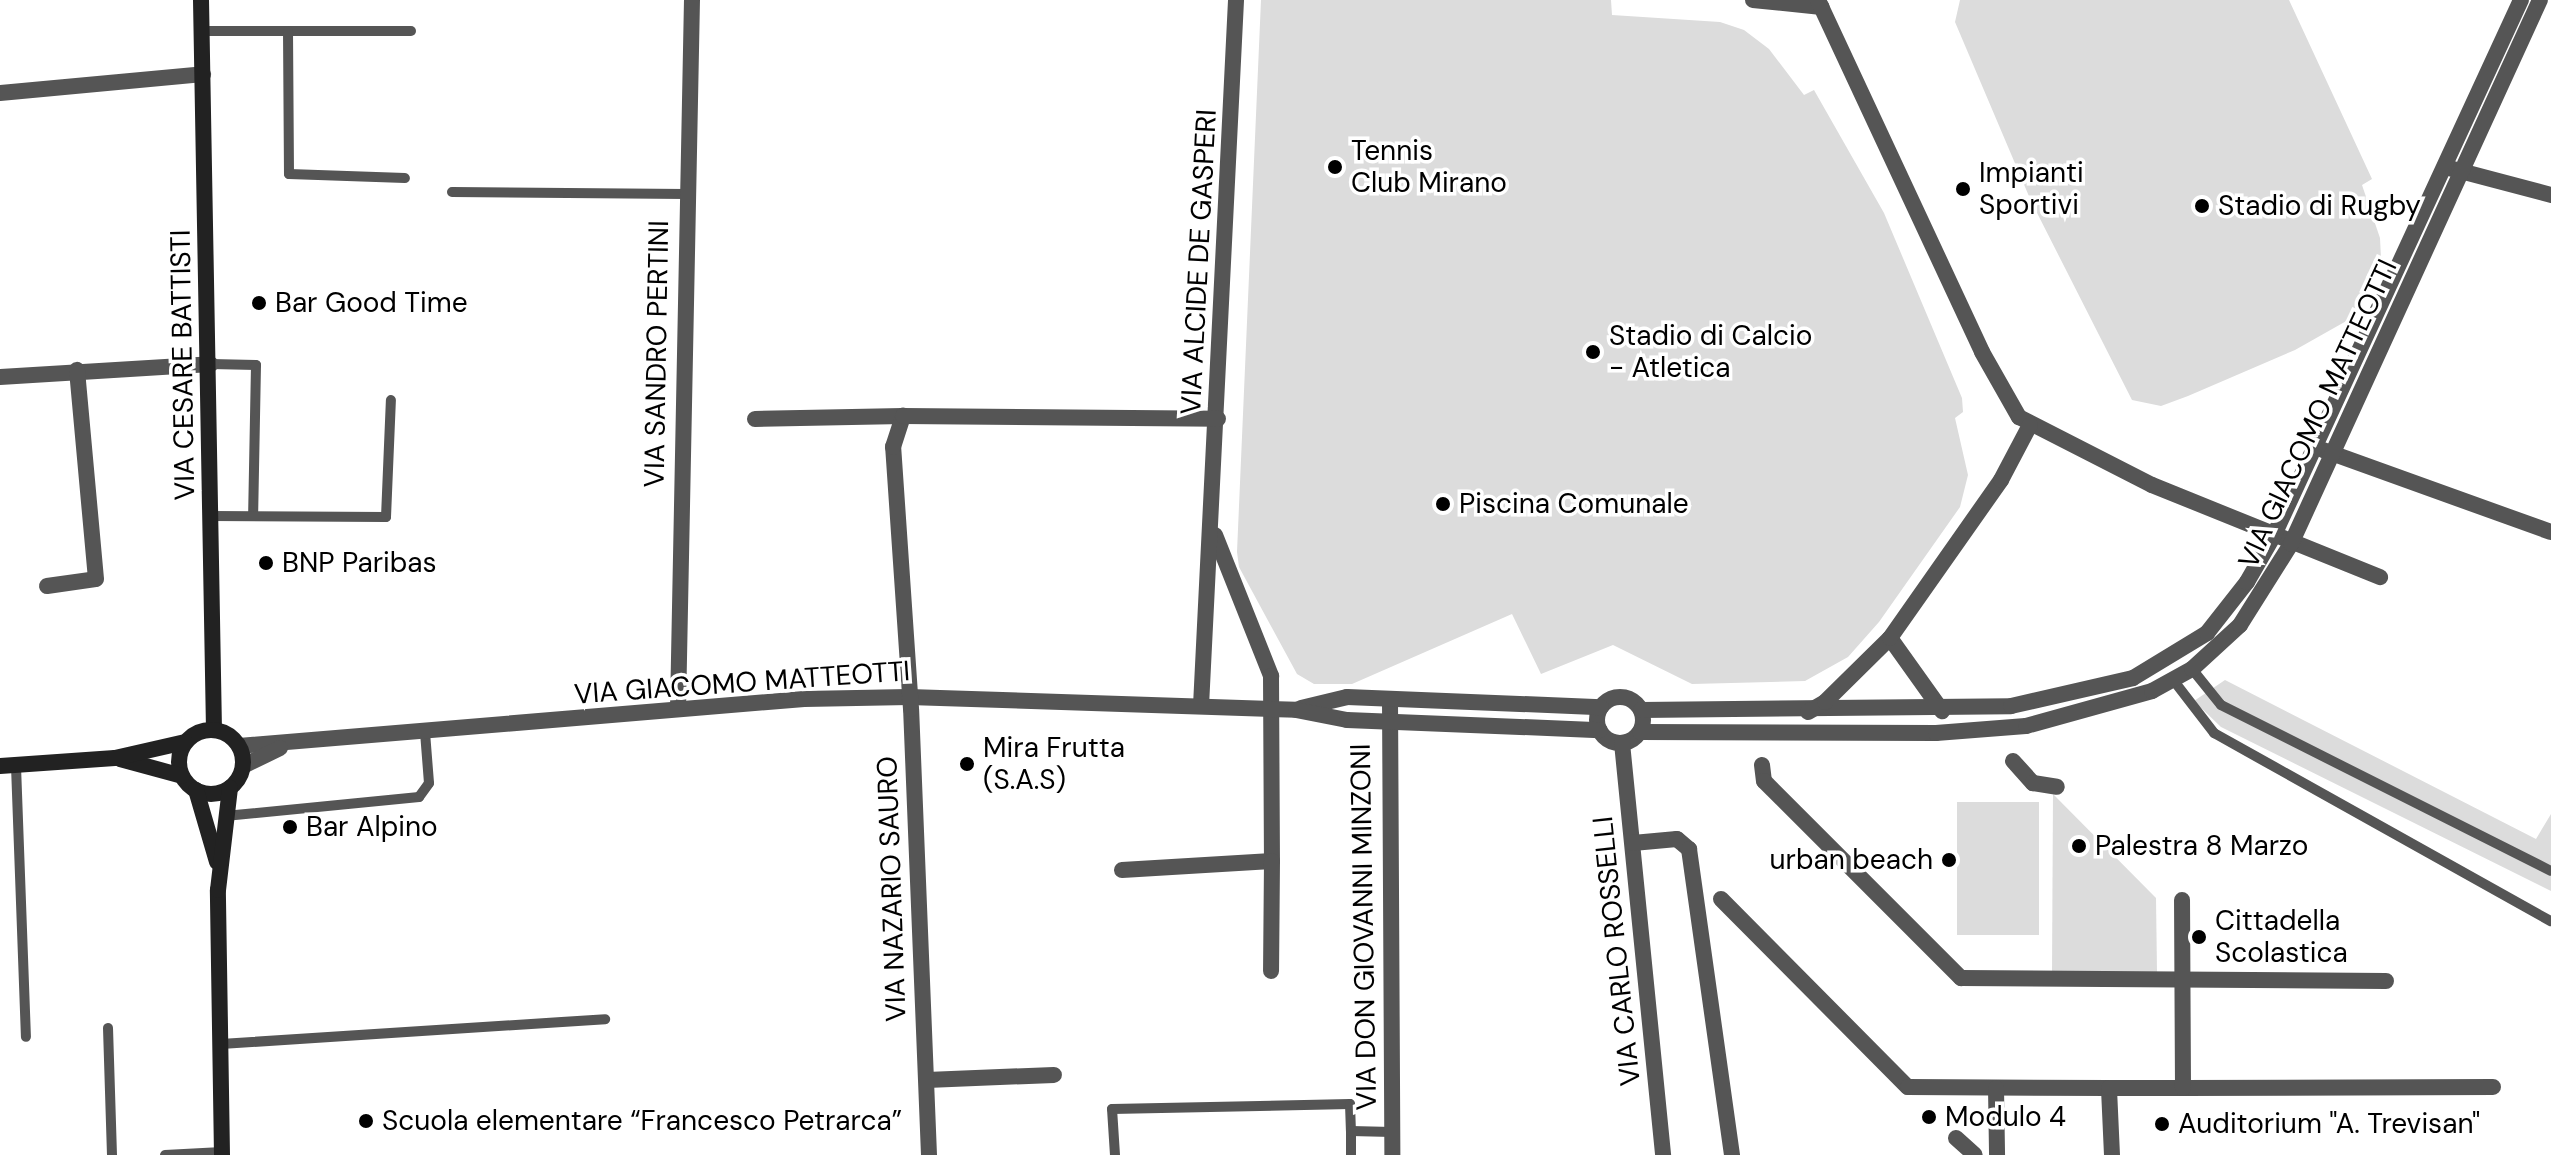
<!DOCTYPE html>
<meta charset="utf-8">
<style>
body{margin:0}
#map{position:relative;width:2551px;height:1155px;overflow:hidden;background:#fff;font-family:"DM Sans",sans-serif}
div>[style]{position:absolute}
.green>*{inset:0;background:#dcdcdc;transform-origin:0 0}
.lane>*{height:10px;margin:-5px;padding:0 5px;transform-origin:5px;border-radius:5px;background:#555}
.street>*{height:16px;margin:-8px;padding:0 8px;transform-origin:8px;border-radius:8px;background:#555}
.street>.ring{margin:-8px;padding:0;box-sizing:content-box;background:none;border:16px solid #555;border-radius:50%}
.secondary>*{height:16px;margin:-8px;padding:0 8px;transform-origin:8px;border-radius:8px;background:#222}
.secondary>.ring{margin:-8px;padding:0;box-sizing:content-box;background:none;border:16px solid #222;border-radius:50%}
.dots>*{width:22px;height:22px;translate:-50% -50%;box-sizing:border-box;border:4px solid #fff;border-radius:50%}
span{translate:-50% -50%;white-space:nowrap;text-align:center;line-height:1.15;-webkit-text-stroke:7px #fff;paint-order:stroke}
.poi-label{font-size:28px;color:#000}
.left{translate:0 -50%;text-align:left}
.right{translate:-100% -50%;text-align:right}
.street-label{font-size:28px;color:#000}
</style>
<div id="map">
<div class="green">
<div style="clip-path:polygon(1261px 0,1611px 0,1612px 15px,1720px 22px,1744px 30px,1769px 49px,1804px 95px,1814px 90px,1884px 213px,1962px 398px,1963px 412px,1955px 418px,1968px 475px,1960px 507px,1879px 622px,1848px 657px,1805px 681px,1692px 684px,1613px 645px,1541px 674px,1512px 614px,1352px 684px,1314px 684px,1297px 674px,1239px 567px,1237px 552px)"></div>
<div style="clip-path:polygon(1960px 0,2289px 0,2372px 179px,2362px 185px,2380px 238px,2381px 258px,2357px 315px,2295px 350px,2188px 396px,2161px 406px,2132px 400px,2031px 201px,1955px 22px)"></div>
<div style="clip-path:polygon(2225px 680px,2536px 839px,2551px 814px,2551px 891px,2221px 727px,2194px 701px)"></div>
<div style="clip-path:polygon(2053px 794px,2156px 898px,2157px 972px,2052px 972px)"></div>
<div style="left:1957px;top:802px;width:82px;height:133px"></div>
</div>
<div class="lane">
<div style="left:202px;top:31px;width:209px"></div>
<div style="left:288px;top:31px;width:143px;rotate:89.6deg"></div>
<div style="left:289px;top:174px;width:116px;rotate:2deg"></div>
<div style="left:452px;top:192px;width:234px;rotate:0.5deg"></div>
<div style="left:211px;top:364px;width:45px;rotate:1.3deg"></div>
<div style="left:256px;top:365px;width:150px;rotate:91.1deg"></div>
<div style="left:211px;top:516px;width:175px;rotate:0.3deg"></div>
<div style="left:386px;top:517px;width:117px;rotate:-87.6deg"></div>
<div style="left:2192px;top:669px;width:46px;rotate:51.1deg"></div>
<div style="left:2221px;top:705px;width:369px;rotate:26.7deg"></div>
<div style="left:2174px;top:681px;width:66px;rotate:52.4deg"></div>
<div style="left:2214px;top:733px;width:386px;rotate:29.2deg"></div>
<div style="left:16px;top:766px;width:271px;rotate:87.9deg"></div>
<div style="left:225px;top:816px;width:195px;rotate:-5.6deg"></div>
<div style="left:419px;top:797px;width:17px;rotate:-54deg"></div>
<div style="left:429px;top:783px;width:51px;rotate:-94.5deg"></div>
<div style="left:108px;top:1028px;width:127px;rotate:88.2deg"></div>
<div style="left:221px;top:1044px;width:385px;rotate:-3.7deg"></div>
<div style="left:165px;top:1155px;width:57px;rotate:-3deg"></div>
<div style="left:1115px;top:1155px;width:46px;rotate:-93.7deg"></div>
<div style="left:1112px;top:1109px;width:238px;rotate:-1.2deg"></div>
<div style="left:1350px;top:1104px;width:27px;rotate:88deg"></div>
<div style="left:1351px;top:1155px;width:24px;rotate:-90deg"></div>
<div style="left:1351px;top:1131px;width:41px;rotate:1.4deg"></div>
</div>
<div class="street">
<div style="left:1753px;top:0;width:69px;rotate:5.8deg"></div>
<div style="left:1818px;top:0;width:388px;rotate:65deg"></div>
<div style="left:1982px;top:352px;width:75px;rotate:60.4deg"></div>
<div style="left:2019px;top:417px;width:149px;rotate:27.1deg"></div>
<div style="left:2152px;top:485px;width:246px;rotate:22deg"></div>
<div style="left:0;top:93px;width:204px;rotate:-5.3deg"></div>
<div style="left:2449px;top:168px;width:106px;rotate:14.8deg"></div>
<div style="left:0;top:377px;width:211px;rotate:-3.5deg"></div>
<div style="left:755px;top:419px;width:148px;rotate:-1.2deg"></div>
<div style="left:2323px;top:450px;width:242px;rotate:19.8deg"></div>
<div style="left:1215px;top:535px;width:152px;rotate:68.3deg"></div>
<div style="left:1271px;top:676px;width:185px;rotate:89.7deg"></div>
<div style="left:47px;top:586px;width:49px;rotate:-8.1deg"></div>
<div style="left:96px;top:579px;width:210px;rotate:-95.2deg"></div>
<div style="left:1890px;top:638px;width:90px;rotate:54.5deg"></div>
<div class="ring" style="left:1597px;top:697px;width:30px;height:30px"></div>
<div style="left:1390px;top:699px;width:456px;rotate:89.7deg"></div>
<div style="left:1201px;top:706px;width:707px;rotate:-87.16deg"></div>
<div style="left:1301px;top:708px;width:47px;rotate:-13.4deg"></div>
<div style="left:1347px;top:697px;width:254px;rotate:2.3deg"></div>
<div style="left:678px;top:709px;width:709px;rotate:-88.87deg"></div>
<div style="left:1641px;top:710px;width:370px;rotate:-0.6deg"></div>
<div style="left:2011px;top:706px;width:125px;rotate:-12.9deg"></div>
<div style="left:2133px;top:678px;width:87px;rotate:-31.3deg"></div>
<div style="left:2207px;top:633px;width:65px;rotate:-51.9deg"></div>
<div style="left:2247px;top:582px;width:54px;rotate:-60.1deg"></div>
<div style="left:2274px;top:535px;width:589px;rotate:-65.22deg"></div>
<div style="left:1808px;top:712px;width:20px;rotate:-30deg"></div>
<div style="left:1825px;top:702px;width:91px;rotate:-44.6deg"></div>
<div style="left:1890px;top:638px;width:193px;rotate:-54.9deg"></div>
<div style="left:2001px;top:480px;width:62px;rotate:-62.2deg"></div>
<div style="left:1640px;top:732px;width:296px;rotate:0.2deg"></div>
<div style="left:1936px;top:733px;width:90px;rotate:-4.4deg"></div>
<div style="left:2026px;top:726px;width:131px;rotate:-15.5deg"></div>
<div style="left:2152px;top:691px;width:46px;rotate:-28.8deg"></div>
<div style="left:2192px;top:669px;width:65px;rotate:-42.5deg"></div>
<div style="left:2240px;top:625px;width:96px;rotate:-57.8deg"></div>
<div style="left:2291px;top:544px;width:598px;rotate:-65.41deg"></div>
<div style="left:1622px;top:743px;width:414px;rotate:84.3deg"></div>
<div style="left:239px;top:746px;width:567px;rotate:-4.76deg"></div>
<div style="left:804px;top:699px;width:105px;rotate:-1.1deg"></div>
<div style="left:909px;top:697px;width:387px;rotate:1.9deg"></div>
<div style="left:1296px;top:710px;width:52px;rotate:11.1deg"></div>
<div style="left:1347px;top:720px;width:253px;rotate:2.3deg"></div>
<div style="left:2013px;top:761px;width:30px;rotate:48deg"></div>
<div style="left:2033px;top:783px;width:24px;rotate:9deg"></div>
<div style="left:1762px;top:765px;width:16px;rotate:83deg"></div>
<div style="left:1764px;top:781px;width:279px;rotate:45deg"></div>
<div style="left:1961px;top:978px;width:425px;rotate:0.4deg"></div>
<div style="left:243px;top:766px;width:41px;rotate:-25.9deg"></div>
<div style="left:1633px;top:843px;width:44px;rotate:-5.2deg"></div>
<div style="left:1677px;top:839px;width:16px;rotate:40deg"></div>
<div style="left:1689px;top:849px;width:309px;rotate:82deg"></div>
<div style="left:1122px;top:870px;width:150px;rotate:-3.4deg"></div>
<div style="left:1272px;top:861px;width:110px;rotate:90.5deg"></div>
<div style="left:1721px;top:899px;width:265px;rotate:45.2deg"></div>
<div style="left:1908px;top:1087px;width:201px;rotate:0.3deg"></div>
<div style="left:927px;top:1080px;width:127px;rotate:-2.3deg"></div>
<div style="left:1996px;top:1088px;width:67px;rotate:89.1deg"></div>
<div style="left:2183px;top:1088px;width:310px;rotate:-0.2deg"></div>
<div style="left:1956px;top:1138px;width:25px;rotate:42deg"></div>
<div style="left:929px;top:1155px;width:446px;rotate:-92.3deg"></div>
<div style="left:911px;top:709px;width:263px;rotate:-93.9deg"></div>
<div style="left:893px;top:447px;width:33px;rotate:-72deg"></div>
<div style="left:903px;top:416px;width:315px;rotate:0.5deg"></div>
<div style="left:2112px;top:1155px;width:67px;rotate:-92.6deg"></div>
<div style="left:2109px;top:1088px;width:74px"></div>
<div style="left:2183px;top:1088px;width:188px;rotate:-90.3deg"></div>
</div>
<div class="secondary">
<div style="left:201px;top:0;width:730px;rotate:88.98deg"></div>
<div class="ring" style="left:179px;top:730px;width:48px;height:48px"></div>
<div style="left:120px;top:759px;width:64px;rotate:15.3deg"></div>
<div style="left:0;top:766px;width:115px;rotate:-4deg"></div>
<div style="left:115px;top:758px;width:72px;rotate:-12.9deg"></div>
<div style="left:196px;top:790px;width:75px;rotate:73.7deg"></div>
<div style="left:222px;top:1155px;width:265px;rotate:-90.9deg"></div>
<div style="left:218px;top:890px;width:103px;rotate:-83.3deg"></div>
</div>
<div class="dots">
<div style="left:1335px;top:167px;background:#000"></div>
<div style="left:1963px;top:189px;background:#000"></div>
<div style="left:2202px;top:206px;background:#000"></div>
<div style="left:259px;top:303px;background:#000"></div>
<div style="left:1593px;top:352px;background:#000"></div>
<div style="left:1443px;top:504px;background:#000"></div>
<div style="left:266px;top:563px;background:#000"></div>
<div style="left:967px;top:764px;background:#000"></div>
<div style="left:290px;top:827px;background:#000"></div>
<div style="left:2079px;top:846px;background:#000"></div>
<div style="left:1949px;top:860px;background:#000"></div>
<div style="left:2199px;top:937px;background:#000"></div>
<div style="left:1929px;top:1117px;background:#000"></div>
<div style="left:366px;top:1121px;background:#000"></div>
<div style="left:2162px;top:1124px;background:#000"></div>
</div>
<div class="poi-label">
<span class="left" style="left:1351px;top:167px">Tennis<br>Club Mirano</span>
<span class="left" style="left:1979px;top:189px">Impianti<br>Sportivi</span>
<span class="left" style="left:2218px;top:206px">Stadio di Rugby</span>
<span class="left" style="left:275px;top:303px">Bar Good Time</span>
<span class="left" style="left:1609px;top:352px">Stadio di Calcio<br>- Atletica</span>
<span class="left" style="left:1459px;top:504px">Piscina Comunale</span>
<span class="left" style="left:282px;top:563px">BNP Paribas</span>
<span class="left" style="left:983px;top:764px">Mira Frutta<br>(S.A.S)</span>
<span class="left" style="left:306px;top:827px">Bar Alpino</span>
<span class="left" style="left:2095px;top:846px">Palestra 8 Marzo</span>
<span class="right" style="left:1933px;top:860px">urban beach</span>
<span class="left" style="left:2215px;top:937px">Cittadella<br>Scolastica</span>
<span class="left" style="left:1945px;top:1117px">Modulo 4</span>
<span class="left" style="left:382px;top:1121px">Scuola elementare “Francesco Petrarca”</span>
<span class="left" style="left:2178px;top:1124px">Auditorium "A. Trevisan"</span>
</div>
<div class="street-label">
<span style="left:1199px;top:262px;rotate:-87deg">VIA ALCIDE DE GASPERI</span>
<span style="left:657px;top:354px;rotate:-89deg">VIA SANDRO PERTINI</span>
<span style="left:183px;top:365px;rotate:-91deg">VIA CESARE BATTISTI</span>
<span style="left:2318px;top:414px;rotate:-65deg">VIA GIACOMO MATTEOTTI</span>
<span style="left:742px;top:683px;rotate:-4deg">VIA GIACOMO MATTEOTTI</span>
<span style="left:892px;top:889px;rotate:-92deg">VIA NAZARIO SAURO</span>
<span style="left:1364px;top:927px;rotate:-91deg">VIA DON GIOVANNI MINZONI</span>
<span style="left:1617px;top:951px;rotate:-96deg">VIA CARLO ROSSELLI</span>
</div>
</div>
